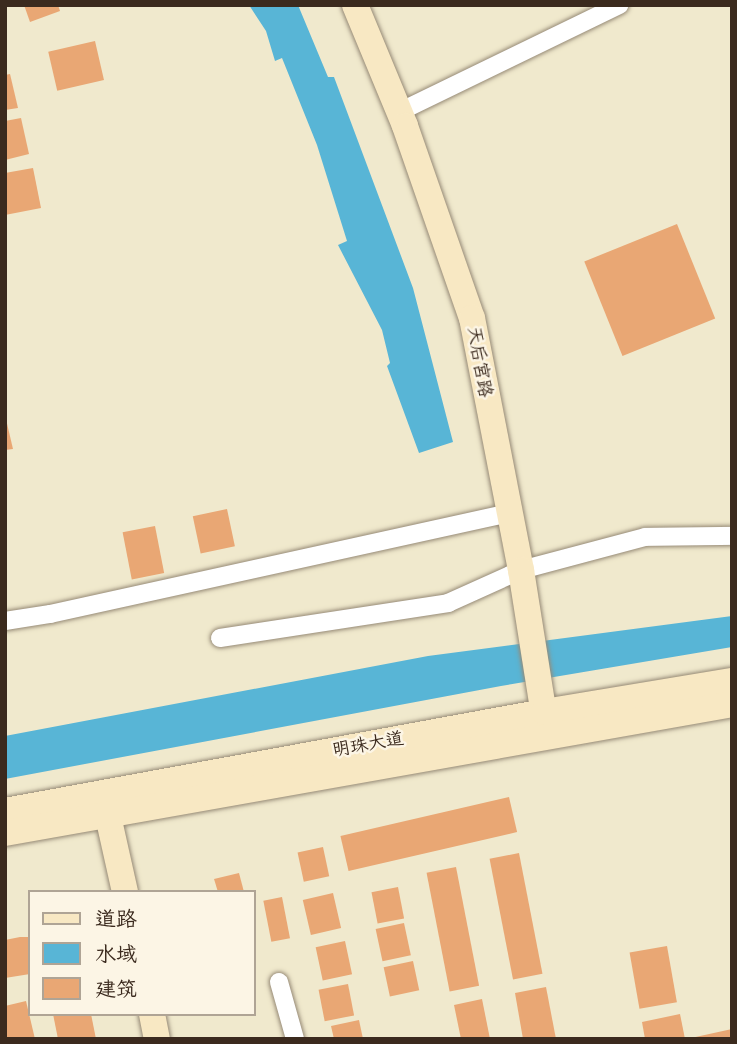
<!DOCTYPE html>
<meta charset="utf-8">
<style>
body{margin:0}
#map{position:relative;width:737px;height:1044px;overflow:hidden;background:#f0e9cd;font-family:"Shantell Sans","LXGW WenKai TC",sans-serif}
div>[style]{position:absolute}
.water>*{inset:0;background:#58b5d6}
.building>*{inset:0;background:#e9a774;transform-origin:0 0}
.roads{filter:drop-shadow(0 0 2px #968a76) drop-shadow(0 0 2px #968a76)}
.street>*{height:18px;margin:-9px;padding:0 9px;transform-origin:9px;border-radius:9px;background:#fff}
.secondary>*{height:26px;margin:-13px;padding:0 13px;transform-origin:13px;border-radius:13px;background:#f8e8c3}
span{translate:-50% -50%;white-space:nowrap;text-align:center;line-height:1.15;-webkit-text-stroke:5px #fcf5e5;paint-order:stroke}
.street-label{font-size:18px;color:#3b2a1e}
.frame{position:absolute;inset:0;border:7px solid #3b2a1e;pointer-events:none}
.legend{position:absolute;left:28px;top:890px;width:228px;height:126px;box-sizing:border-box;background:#fcf5e5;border:2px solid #afa495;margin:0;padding:9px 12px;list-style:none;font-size:21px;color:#3b2a1e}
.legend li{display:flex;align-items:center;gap:14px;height:35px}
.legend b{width:35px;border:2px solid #afa495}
</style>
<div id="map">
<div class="water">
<div style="clip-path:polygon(249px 5px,298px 5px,328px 77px,334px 77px,413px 288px,453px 442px,419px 453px,387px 366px,390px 363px,382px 330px,338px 245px,347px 241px,317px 145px,282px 58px,275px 61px,266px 31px)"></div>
<div style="clip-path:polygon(732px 616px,732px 647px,501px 686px,5px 779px,5px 736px,428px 656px)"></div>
</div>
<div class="building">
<div style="clip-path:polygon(24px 5px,58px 5px,60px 11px,30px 22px)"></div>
<div style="left:95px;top:41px;width:40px;height:48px;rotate:77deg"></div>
<div style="clip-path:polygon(10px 74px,18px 108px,5px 110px,5px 75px)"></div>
<div style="clip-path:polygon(21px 118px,29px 154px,5px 160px,5px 121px)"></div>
<div style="clip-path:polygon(33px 168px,41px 208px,5px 215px,5px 173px)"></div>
<div style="left:677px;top:224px;width:102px;height:100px;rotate:68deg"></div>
<div style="clip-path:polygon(5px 415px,13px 449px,5px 450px)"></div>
<div style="left:227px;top:509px;width:38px;height:35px;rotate:78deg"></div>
<div style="left:155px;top:526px;width:48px;height:33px;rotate:79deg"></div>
<div style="left:509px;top:797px;width:36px;height:173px;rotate:77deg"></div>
<div style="left:323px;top:847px;width:30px;height:26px;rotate:78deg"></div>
<div style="left:519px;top:853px;width:123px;height:30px;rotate:79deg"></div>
<div style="left:456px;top:867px;width:121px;height:30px;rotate:79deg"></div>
<div style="clip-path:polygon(239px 873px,244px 892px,218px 892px,214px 879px)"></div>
<div style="left:398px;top:887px;width:32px;height:27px;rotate:79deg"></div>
<div style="left:333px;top:893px;width:36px;height:31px;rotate:77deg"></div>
<div style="left:282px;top:897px;width:42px;height:19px;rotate:79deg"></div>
<div style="left:404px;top:923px;width:33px;height:29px;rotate:78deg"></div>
<div style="clip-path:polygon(20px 937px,30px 937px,30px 974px,5px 978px,5px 940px)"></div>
<div style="left:345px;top:941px;width:34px;height:30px;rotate:78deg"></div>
<div style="left:667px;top:946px;width:57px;height:38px;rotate:80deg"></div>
<div style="left:413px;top:961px;width:30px;height:30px;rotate:78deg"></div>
<div style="left:348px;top:984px;width:32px;height:30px;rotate:79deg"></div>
<div style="clip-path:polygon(546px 987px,556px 1039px,523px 1039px,515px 993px)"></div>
<div style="clip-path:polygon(482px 999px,490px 1039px,461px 1039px,454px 1005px)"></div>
<div style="clip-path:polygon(26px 1001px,35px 1039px,5px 1039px,5px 1006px)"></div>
<div style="clip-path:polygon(53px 1014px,91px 1014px,96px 1039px,58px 1039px)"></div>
<div style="clip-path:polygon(680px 1014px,685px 1039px,645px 1039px,642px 1022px)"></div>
<div style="clip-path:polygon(359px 1020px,363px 1039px,334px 1039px,331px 1026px)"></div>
<div style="clip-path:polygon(732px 1029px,732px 1039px,692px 1039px,691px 1038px)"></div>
</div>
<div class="roads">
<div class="street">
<div style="left:399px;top:112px;width:245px;rotate:-25.9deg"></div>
<div style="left:5px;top:621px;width:46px;rotate:-8.8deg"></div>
<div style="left:50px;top:614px;width:469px;rotate:-12.4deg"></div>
<div style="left:220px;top:638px;width:231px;rotate:-8.7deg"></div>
<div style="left:448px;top:603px;width:80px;rotate:-24.3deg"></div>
<div style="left:521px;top:570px;width:128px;rotate:-14.9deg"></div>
<div style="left:645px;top:537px;width:87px;rotate:-0.7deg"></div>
<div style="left:279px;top:982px;width:59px;rotate:74.3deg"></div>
</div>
<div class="secondary">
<div style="left:355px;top:5px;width:131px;rotate:67.5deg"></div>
<div style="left:405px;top:126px;width:203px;rotate:70.8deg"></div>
<div style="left:472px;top:318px;width:257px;rotate:79deg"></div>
<div style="left:521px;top:570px;width:166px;rotate:81deg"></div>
<div style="left:104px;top:798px;width:96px;rotate:77.4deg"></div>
<div style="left:5px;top:811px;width:548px;rotate:-10.41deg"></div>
<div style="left:544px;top:712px;width:191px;rotate:-9.4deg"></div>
<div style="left:5px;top:833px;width:738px;rotate:-10.06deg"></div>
<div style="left:152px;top:1014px;width:25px;rotate:79deg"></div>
</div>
</div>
<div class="street-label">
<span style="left:480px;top:362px;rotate:80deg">天后宫路</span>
<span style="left:368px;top:744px;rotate:-10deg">明珠大道</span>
</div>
<div class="frame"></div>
<ul class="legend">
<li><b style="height:9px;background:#f8e8c3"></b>道路</li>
<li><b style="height:19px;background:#58b5d6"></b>水域</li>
<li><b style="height:19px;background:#e9a774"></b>建筑</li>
</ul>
</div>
